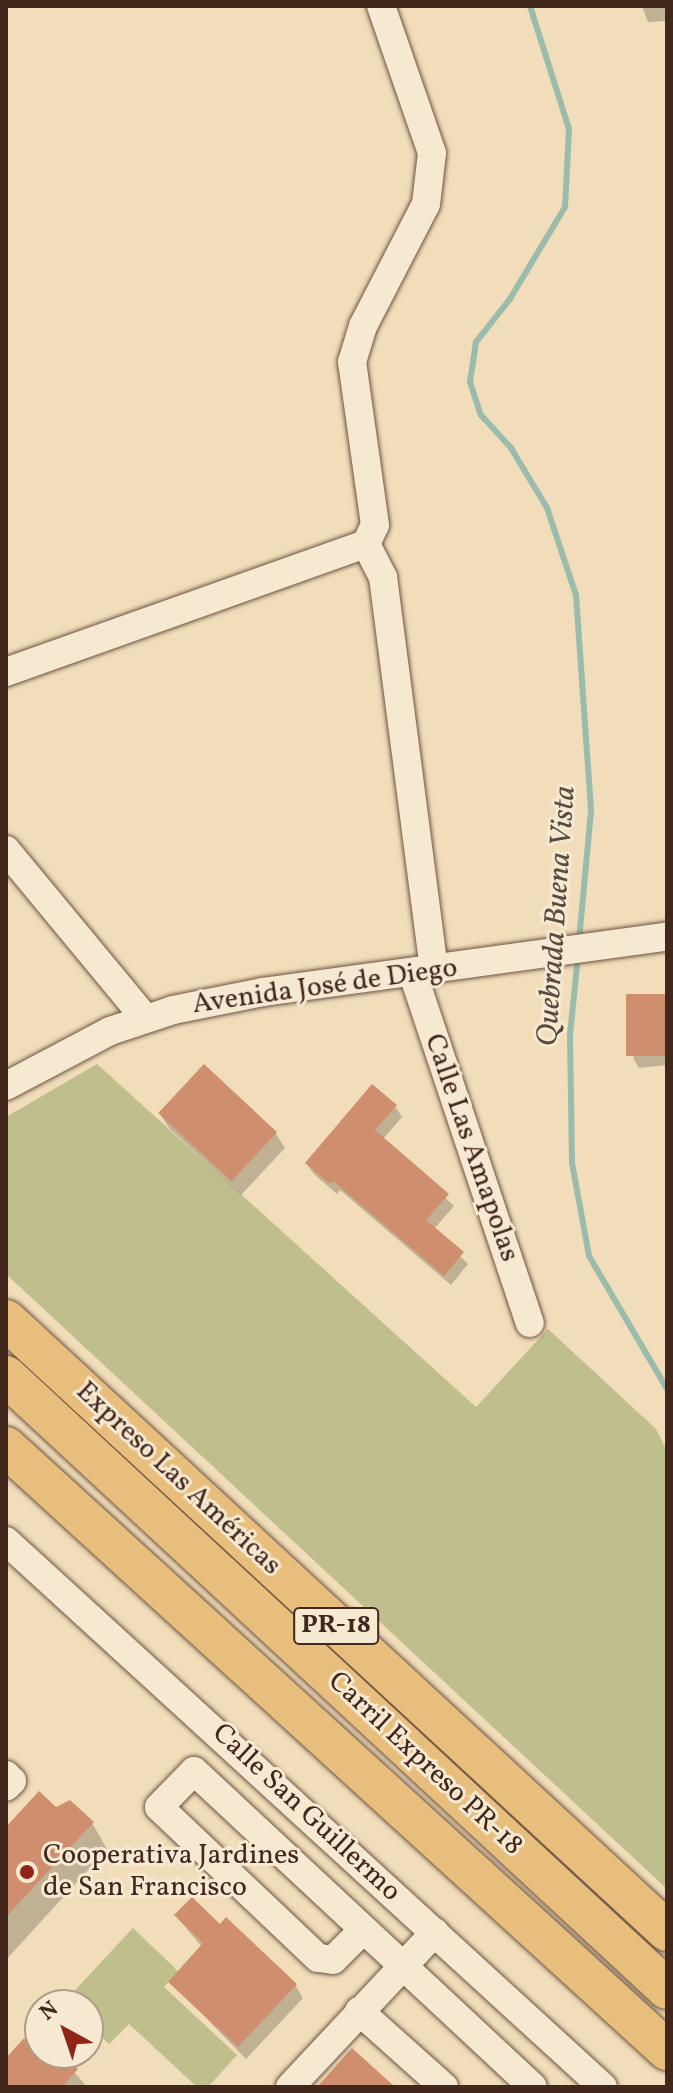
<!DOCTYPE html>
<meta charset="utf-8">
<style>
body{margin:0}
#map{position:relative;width:673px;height:2093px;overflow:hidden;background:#f1ddb9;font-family:Vollkorn,serif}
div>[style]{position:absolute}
.green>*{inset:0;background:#bebf8c}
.shadow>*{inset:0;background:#0003}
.stream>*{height:6px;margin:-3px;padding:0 3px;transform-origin:3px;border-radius:3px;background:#9bbcac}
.building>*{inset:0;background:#cf8f6e;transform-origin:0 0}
.roads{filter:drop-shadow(0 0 2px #6e5444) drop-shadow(0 0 2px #6e5444)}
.minor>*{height:28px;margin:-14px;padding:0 14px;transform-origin:14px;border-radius:14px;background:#f6e9d2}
.highway>*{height:40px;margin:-20px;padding:0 20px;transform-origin:20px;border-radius:20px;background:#e8be7c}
.dots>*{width:22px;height:22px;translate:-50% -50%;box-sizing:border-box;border:4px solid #f6e9d2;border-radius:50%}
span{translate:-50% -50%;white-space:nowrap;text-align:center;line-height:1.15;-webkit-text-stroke:6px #f6e9d2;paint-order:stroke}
.shield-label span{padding:2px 6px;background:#f6e9d2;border:2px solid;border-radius:6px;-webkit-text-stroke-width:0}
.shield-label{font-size:26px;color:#42271d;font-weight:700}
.street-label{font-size:28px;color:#42271d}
.poi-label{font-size:28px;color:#42271d}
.left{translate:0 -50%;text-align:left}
.water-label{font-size:30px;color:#584c41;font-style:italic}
.frame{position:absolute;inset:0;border:8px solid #42271d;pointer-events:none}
.north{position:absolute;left:24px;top:1989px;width:80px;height:80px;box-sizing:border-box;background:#f6e9d2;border:2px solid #ae9b8a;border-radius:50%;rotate:320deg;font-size:22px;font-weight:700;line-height:32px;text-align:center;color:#42271d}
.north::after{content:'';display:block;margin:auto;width:28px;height:36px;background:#8f2418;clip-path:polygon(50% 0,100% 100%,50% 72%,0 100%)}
</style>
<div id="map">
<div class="green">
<div style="clip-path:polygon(97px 1064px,476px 1407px,548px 1329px,656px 1429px,667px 1451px,667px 1889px,6px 1274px,6px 1117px)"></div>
<div style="clip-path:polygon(133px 1928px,178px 1971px,164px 1987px,237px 2055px,208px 2087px,197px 2087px,129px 2024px,109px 2044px,88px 2024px,88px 2005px,64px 2002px)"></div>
</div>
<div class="shadow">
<div style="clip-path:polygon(642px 6px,667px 6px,667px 21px,648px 22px)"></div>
<div style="clip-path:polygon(667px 995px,667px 1065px,639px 1068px,633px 1058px)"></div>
<div style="clip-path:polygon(395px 1106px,402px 1117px,383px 1139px,454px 1206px,434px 1229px,468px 1264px,451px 1285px,340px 1190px,337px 1194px,314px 1174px,307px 1164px)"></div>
<div style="clip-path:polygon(160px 1114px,276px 1134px,285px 1148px,241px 1195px,169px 1128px)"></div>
<div style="clip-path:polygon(56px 1809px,92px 1823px,107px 1849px,6px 1960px,6px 1830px)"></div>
<div style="clip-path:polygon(176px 1916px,220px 1927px,295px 1985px,303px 1998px,246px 2059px,171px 1982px,202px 1947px)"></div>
<div style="clip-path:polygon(58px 2053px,87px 2087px,6px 2087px,6px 2061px)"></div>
</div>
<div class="stream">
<div style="left:530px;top:6px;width:129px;rotate:72.4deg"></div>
<div style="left:569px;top:129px;width:78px;rotate:92.9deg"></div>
<div style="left:565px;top:207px;width:107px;rotate:120.9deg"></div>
<div style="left:510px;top:299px;width:55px;rotate:128.3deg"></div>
<div style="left:476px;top:342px;width:40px;rotate:98.5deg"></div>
<div style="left:470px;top:382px;width:35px;rotate:72deg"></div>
<div style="left:481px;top:415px;width:45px;rotate:47.7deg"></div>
<div style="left:511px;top:448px;width:70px;rotate:59deg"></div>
<div style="left:547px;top:508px;width:92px;rotate:71.6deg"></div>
<div style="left:576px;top:595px;width:217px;rotate:86deg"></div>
<div style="left:591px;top:811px;width:131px;rotate:95.3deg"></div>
<div style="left:578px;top:956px;width:79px;rotate:95.8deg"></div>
<div style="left:570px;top:1035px;width:128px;rotate:89.1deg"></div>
<div style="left:572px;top:1163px;width:95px;rotate:79.6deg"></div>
<div style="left:589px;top:1256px;width:154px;rotate:59.6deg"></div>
</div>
<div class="building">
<div style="left:667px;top:994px;width:62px;height:41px;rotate:90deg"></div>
<div style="left:204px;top:1064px;width:100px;height:67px;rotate:43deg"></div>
<div style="clip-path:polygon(372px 1084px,397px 1105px,375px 1130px,449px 1194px,426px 1220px,464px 1252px,444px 1276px,333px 1181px,330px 1184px,305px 1163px)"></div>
<div style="clip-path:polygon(39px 1791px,56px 1807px,70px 1800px,94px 1822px,6px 1917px,6px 1827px)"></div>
<div style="clip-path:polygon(192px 1897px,220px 1924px,226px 1917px,297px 1984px,238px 2047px,168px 1982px,203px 1943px,174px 1915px)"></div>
<div style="clip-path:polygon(24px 2038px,40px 2053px,61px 2053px,78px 2069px,62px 2087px,6px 2087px,6px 2058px)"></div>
<div style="clip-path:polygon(352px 2048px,395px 2087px,317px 2087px)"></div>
</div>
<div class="roads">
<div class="minor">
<div style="left:366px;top:544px;width:37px;rotate:63deg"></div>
<div style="left:383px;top:577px;width:397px;rotate:82.6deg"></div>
<div style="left:6px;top:672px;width:382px;rotate:-19.6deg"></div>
<div style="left:366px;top:544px;width:21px;rotate:-65deg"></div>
<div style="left:375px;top:525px;width:165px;rotate:-98deg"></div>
<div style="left:352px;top:362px;width:38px;rotate:-73deg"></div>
<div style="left:363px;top:326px;width:137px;rotate:-62.7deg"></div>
<div style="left:426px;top:204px;width:51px;rotate:-83.3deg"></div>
<div style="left:432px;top:153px;width:156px;rotate:-109.1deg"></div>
<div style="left:6px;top:850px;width:219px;rotate:50.4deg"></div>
<div style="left:413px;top:974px;width:368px;rotate:71.5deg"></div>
<div style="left:6px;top:1086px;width:118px;rotate:-27.9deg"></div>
<div style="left:110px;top:1031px;width:66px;rotate:-18.4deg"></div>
<div style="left:173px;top:1010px;width:92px;rotate:-11.3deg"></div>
<div style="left:263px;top:992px;width:408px;rotate:-7.8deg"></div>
<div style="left:6px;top:1541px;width:809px;rotate:42.45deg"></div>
<div style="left:6px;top:1775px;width:8px;rotate:45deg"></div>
<div style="left:12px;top:1781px;width:8px;rotate:135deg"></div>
<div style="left:363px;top:1930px;width:42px;rotate:135deg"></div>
<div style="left:333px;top:1960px;width:15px;rotate:-172deg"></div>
<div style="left:318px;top:1958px;width:219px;rotate:-136.5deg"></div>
<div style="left:159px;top:1807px;width:50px;rotate:-45.8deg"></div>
<div style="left:194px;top:1771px;width:463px;rotate:43deg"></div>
<div style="left:359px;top:2011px;width:114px;rotate:41.8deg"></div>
<div style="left:290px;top:2087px;width:212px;rotate:-46.9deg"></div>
</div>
<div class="highway">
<div style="left:6px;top:1320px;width:900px;rotate:42.75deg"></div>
<div style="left:6px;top:1376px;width:901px;rotate:42.84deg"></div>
<div style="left:6px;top:1447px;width:895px;rotate:42.37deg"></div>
</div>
</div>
<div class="dots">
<div style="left:27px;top:1872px;background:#8f2418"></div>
</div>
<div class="shield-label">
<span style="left:336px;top:1626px">PR-18</span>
</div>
<div class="street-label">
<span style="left:325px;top:987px;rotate:-8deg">Avenida José de Diego</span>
<span style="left:471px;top:1148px;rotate:71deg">Calle Las Amapolas</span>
<span style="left:178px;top:1479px;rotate:43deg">Expreso Las Américas</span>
<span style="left:425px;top:1764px;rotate:43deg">Carril Expreso PR-18</span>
<span style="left:306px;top:1813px;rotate:43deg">Calle San Guillermo</span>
</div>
<div class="poi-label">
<span class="left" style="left:43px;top:1872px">Cooperativa Jardines<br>de San Francisco</span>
</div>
<div class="water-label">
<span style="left:557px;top:916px;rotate:-86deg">Quebrada Buena Vista</span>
</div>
<div class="frame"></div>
<div class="north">N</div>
</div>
